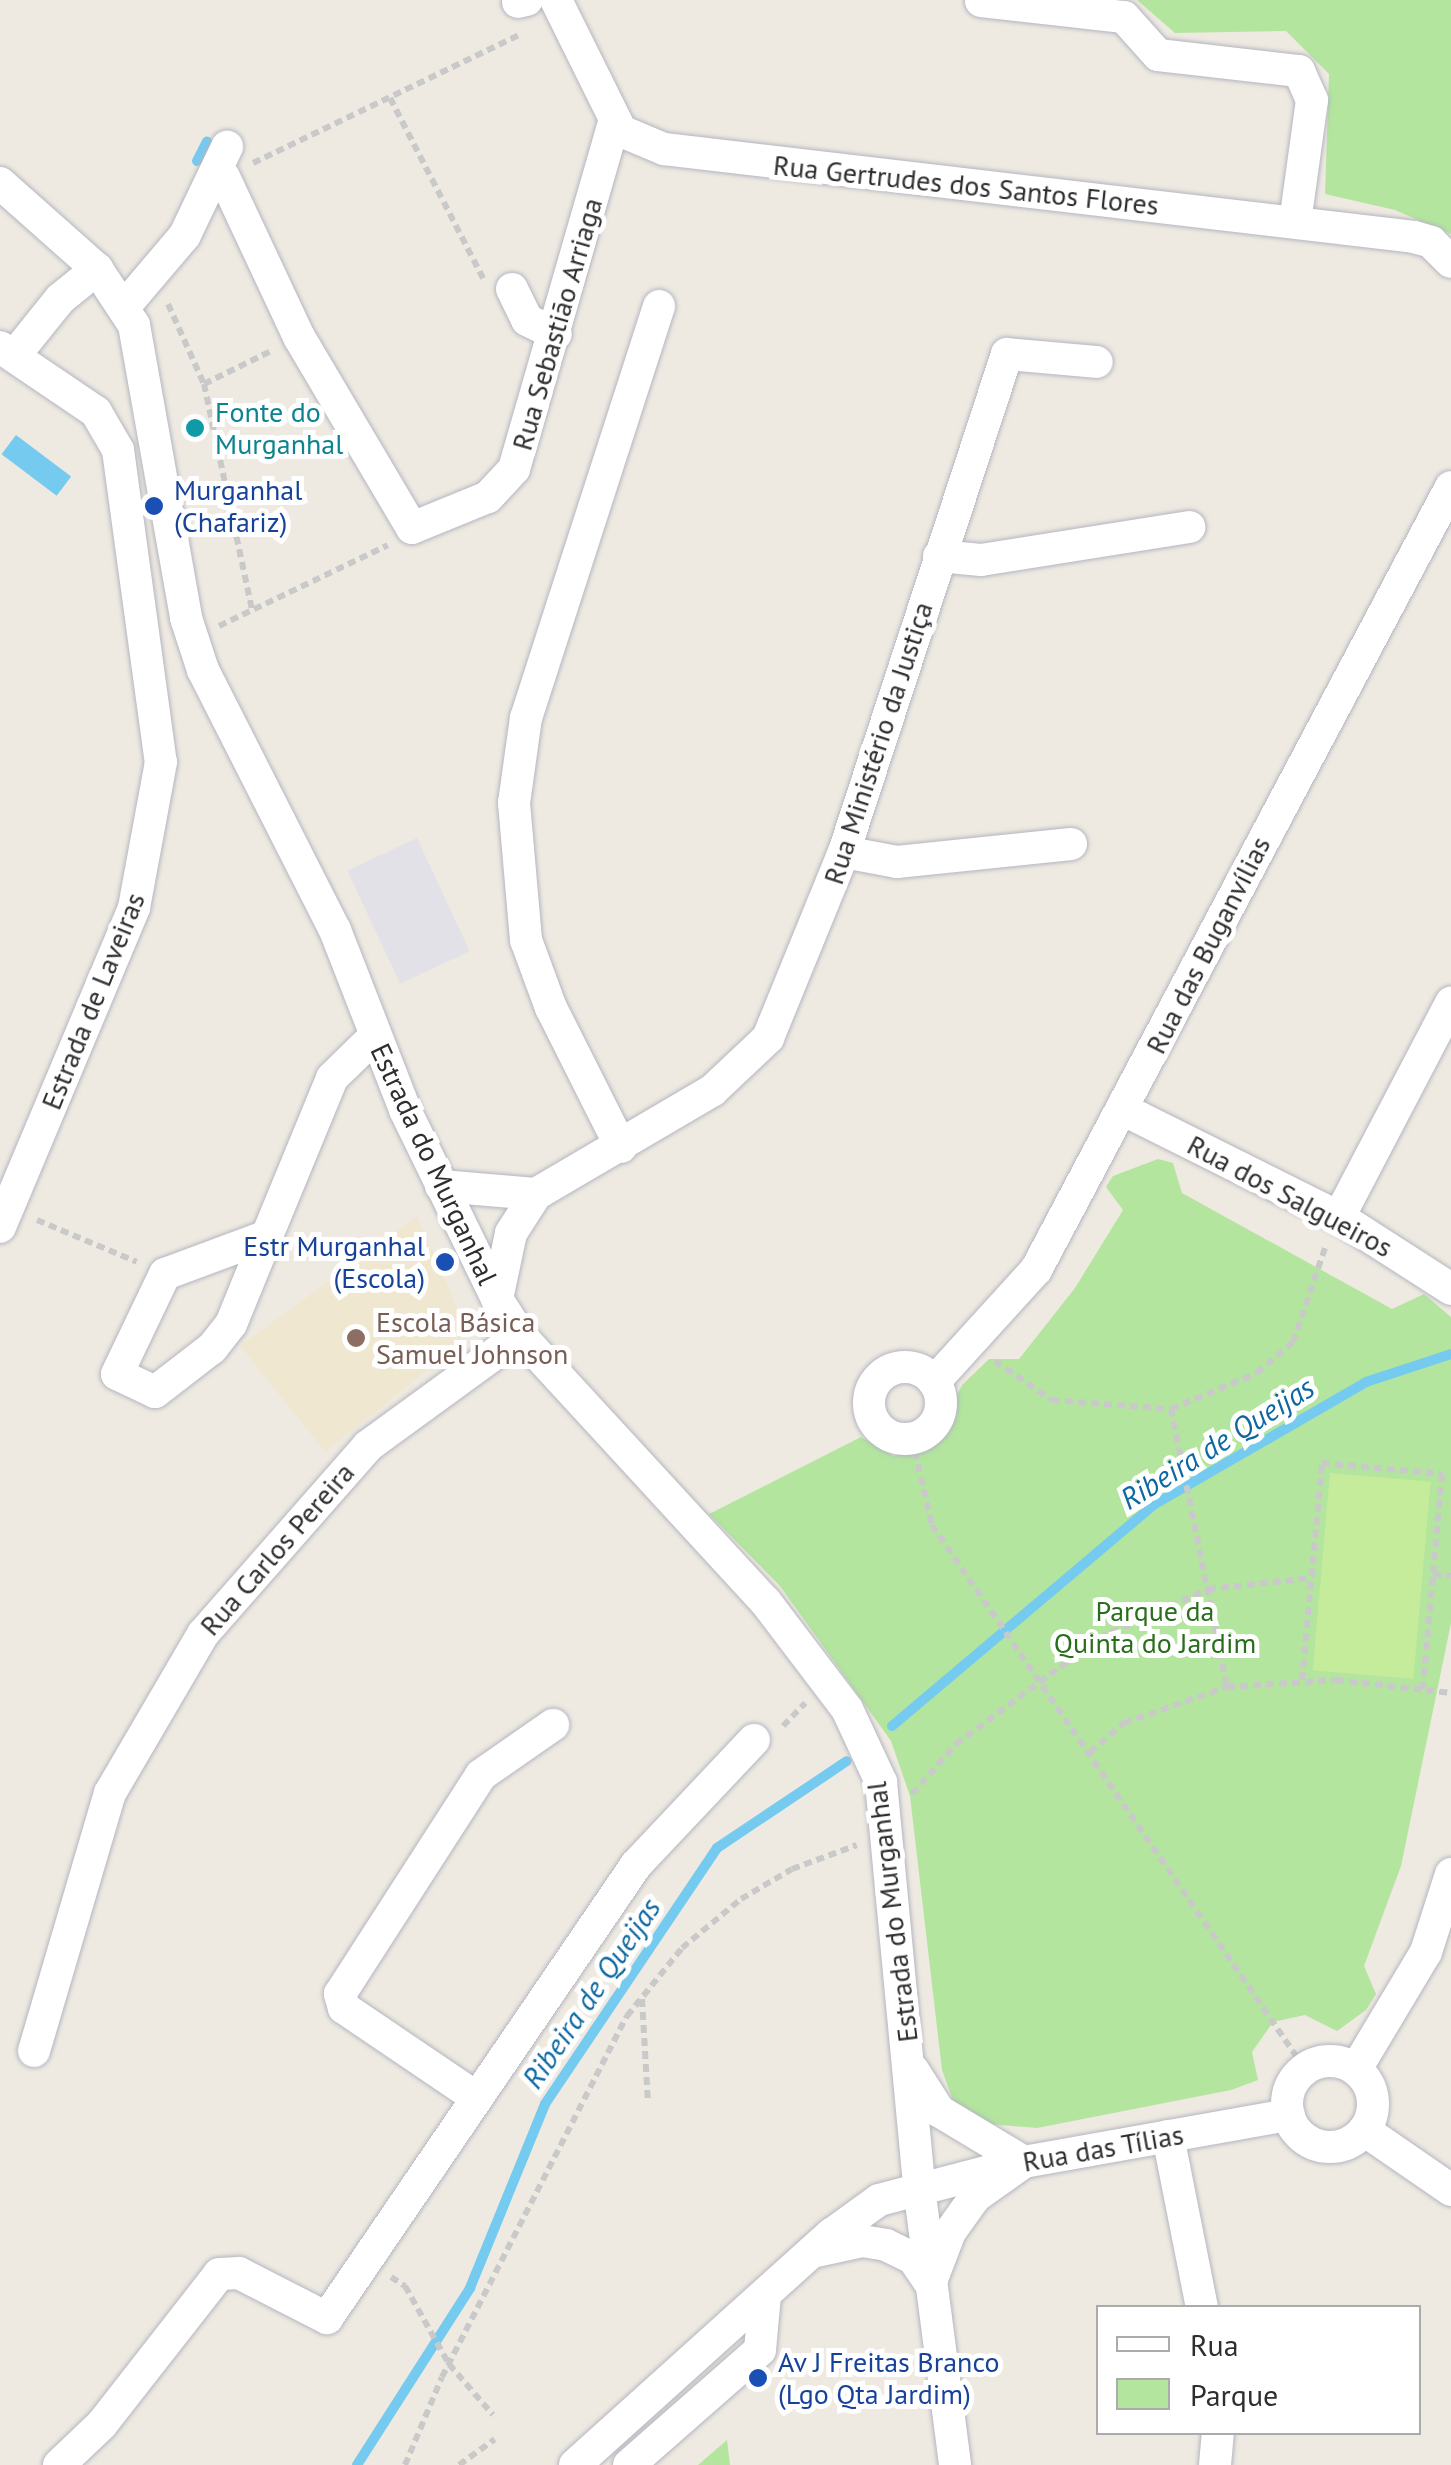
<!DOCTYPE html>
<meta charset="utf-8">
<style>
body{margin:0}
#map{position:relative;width:1451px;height:2465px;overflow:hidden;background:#efeae1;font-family:"PT Sans",sans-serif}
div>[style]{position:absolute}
.industrial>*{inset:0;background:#e3e1e8;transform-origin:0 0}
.education>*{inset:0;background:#f0e7d1}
.green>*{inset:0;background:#b3e59e}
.pitch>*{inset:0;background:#c5ec9a;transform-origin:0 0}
.water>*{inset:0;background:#75caf0;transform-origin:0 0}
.stream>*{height:10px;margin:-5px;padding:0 5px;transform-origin:5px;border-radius:5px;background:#75caf0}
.path>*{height:6px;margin-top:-3px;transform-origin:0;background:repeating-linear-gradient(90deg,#c9c9c9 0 8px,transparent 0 13px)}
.roads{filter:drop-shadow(0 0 2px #b4b6c1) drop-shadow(0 0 2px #b4b6c1)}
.minor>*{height:32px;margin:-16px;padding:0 16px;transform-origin:16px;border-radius:16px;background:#fff}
.minor>.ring{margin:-16px;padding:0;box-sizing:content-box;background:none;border:32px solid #fff;border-radius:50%}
.dots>*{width:28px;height:28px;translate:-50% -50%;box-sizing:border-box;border:5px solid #fff;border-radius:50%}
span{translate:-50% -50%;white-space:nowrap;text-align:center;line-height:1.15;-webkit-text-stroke:10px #fff;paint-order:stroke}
.street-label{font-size:28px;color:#2e2e2e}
.culture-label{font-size:28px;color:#0d838f}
.left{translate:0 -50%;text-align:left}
.transit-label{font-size:28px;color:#164399}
.right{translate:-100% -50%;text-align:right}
.education-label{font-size:28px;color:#785e54}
.park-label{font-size:28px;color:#296e1b}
.water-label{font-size:30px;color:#0d68a2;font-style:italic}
.legend{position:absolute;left:1096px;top:2305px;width:325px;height:130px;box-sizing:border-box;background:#fff;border:2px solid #ababab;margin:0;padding:12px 18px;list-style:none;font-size:30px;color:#2e2e2e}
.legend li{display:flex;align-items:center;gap:20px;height:50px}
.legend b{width:50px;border:2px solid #ababab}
</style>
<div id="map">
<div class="industrial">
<div style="left:417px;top:838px;width:125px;height:77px;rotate:65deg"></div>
</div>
<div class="education">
<div style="clip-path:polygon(417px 1216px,467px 1330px,448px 1354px,325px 1452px,240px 1346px)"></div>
</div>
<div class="green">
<div style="clip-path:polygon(1137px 0,1451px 0,1451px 234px,1395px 210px,1325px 194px,1329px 74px,1286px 31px,1175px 33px)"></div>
<div style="clip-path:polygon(1158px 1159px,1173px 1163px,1182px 1193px,1392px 1309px,1424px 1294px,1451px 1317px,1451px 1623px,1401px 1866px,1364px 1966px,1376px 1994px,1366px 2010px,1337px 2031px,1305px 2015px,1273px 2022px,1252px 2052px,1258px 2080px,1231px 2090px,1037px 2128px,989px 2124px,953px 2100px,942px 2070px,910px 1796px,891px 1741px,780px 1586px,709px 1514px,861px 1437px,894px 1456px,931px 1447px,962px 1385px,989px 1359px,1019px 1359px,1075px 1288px,1123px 1210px,1106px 1187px,1113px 1176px)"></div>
<div style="clip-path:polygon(727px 2440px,730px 2465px,698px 2465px)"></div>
</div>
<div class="pitch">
<div style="left:1330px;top:1473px;width:101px;height:198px;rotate:5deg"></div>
</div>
<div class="water">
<div style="left:16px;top:435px;width:69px;height:24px;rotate:37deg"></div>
</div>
<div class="stream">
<div style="left:197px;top:161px;width:22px;rotate:-63deg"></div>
<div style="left:892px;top:1726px;width:344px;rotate:-40.2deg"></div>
<div style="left:1155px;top:1504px;width:244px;rotate:-30deg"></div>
<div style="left:1366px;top:1382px;width:89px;rotate:-18.2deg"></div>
<div style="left:357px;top:2465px;width:210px;rotate:-57.4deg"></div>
<div style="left:470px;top:2288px;width:199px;rotate:-67.8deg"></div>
<div style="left:545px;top:2104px;width:308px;rotate:-56.1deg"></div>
<div style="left:717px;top:1848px;width:156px;rotate:-33.8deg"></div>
</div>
<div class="path">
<div style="left:390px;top:98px;width:203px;rotate:62.7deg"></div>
<div style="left:253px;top:163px;width:297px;rotate:-25.7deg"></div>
<div style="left:168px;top:304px;width:88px;rotate:65.8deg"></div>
<div style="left:204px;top:384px;width:75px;rotate:-26.2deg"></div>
<div style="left:204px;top:384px;width:231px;rotate:78deg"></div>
<div style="left:219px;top:626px;width:187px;rotate:-25.6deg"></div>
<div style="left:37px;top:1220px;width:108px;rotate:22.8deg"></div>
<div style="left:995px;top:1361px;width:69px;rotate:34.4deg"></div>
<div style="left:1052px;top:1400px;width:119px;rotate:4.3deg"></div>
<div style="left:1171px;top:1409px;width:284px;rotate:78.6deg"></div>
<div style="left:1171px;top:1409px;width:93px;rotate:-22.7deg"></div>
<div style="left:1257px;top:1373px;width:48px;rotate:-40.7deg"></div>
<div style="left:1293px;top:1342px;width:102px;rotate:-71.2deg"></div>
<div style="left:912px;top:1439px;width:88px;rotate:76.9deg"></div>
<div style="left:932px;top:1525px;width:660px;rotate:55.56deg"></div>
<div style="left:1433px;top:1574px;width:18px;rotate:6deg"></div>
<div style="left:1302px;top:1680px;width:218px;rotate:-84.7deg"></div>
<div style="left:1322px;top:1463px;width:121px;rotate:5.2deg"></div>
<div style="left:1442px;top:1474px;width:216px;rotate:95.1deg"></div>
<div style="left:783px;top:1726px;width:32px;rotate:-46deg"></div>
<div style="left:1090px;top:1752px;width:45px;rotate:-40.5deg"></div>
<div style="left:1124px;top:1723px;width:109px;rotate:-19.3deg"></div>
<div style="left:1227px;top:1687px;width:109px;rotate:-3.7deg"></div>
<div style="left:1336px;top:1680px;width:116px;rotate:6.4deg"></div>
<div style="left:912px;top:1794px;width:67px;rotate:-48.7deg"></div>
<div style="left:956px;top:1744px;width:178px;rotate:-36.5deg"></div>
<div style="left:1099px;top:1638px;width:120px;rotate:-24.2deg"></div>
<div style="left:1208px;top:1589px;width:104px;rotate:-6.1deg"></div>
<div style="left:642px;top:1999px;width:104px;rotate:86.7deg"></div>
<div style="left:391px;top:2277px;width:17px;rotate:33deg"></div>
<div style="left:405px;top:2286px;width:90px;rotate:60.6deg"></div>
<div style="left:449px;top:2364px;width:67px;rotate:49.2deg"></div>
<div style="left:405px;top:2465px;width:95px;rotate:-67.2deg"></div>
<div style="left:442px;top:2377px;width:406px;rotate:-62.9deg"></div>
<div style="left:627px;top:2016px;width:87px;rotate:-51deg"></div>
<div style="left:682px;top:1948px;width:77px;rotate:-39.7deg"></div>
<div style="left:741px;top:1899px;width:59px;rotate:-30.5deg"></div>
<div style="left:792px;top:1869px;width:69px;rotate:-20.3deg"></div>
<div style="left:459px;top:2465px;width:44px;rotate:-35.8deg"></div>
</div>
<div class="roads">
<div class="minor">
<div style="left:556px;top:0;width:146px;rotate:63.6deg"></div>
<div style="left:621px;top:131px;width:47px;rotate:22.7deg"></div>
<div style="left:664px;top:149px;width:755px;rotate:6.69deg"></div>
<div style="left:1414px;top:237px;width:18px;rotate:16deg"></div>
<div style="left:1431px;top:242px;width:28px;rotate:45deg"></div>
<div style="left:981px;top:1px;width:144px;rotate:6.4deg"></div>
<div style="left:1124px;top:17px;width:51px;rotate:48.2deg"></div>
<div style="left:1158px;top:55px;width:142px;rotate:6.5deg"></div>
<div style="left:1299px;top:71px;width:32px;rotate:66deg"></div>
<div style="left:1312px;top:100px;width:123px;rotate:97.9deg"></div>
<div style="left:518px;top:2px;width:9px;rotate:-13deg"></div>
<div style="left:224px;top:177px;width:177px;rotate:64.9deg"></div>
<div style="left:299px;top:337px;width:222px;rotate:59.4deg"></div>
<div style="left:412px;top:528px;width:82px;rotate:-22.2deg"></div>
<div style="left:488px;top:497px;width:38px;rotate:-47deg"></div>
<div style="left:514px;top:469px;width:363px;rotate:-73.9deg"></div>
<div style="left:0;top:183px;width:130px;rotate:41.6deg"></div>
<div style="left:97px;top:269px;width:67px;rotate:56.5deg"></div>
<div style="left:134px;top:325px;width:298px;rotate:79.9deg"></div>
<div style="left:186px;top:618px;width:55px;rotate:71.9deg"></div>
<div style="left:203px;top:670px;width:292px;rotate:63.1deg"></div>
<div style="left:335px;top:930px;width:193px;rotate:68.7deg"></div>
<div style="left:405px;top:1110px;width:210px;rotate:64deg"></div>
<div style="left:497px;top:1299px;width:43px;rotate:57.4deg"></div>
<div style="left:520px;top:1335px;width:362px;rotate:47.4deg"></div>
<div style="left:765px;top:1601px;width:136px;rotate:52.8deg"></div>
<div style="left:847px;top:1709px;width:81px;rotate:65deg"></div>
<div style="left:881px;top:1782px;width:407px;rotate:84.6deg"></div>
<div style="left:919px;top:2187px;width:280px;rotate:82.6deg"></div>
<div style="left:512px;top:289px;width:34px;rotate:64deg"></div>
<div style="left:527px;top:320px;width:32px;rotate:26deg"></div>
<div style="left:124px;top:307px;width:94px;rotate:-49.7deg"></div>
<div style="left:185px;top:235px;width:98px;rotate:-64.5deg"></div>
<div style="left:0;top:347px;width:116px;rotate:34.1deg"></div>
<div style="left:96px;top:412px;width:44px;rotate:59.9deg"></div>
<div style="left:118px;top:450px;width:315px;rotate:82.2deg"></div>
<div style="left:161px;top:762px;width:148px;rotate:100.5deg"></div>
<div style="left:134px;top:908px;width:346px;rotate:112.8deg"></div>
<div style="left:15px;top:355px;width:72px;rotate:-51.2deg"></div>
<div style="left:60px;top:299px;width:48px;rotate:-39deg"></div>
<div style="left:939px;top:556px;width:42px;rotate:5.4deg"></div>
<div style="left:981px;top:560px;width:211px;rotate:-9deg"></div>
<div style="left:844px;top:852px;width:54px;rotate:10.7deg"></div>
<div style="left:897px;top:862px;width:175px;rotate:-5.9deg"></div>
<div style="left:1124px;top:1110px;width:240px;rotate:26.5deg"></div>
<div style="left:1339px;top:1217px;width:133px;rotate:32.7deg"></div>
<div style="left:621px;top:1147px;width:156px;rotate:-116.7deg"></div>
<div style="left:551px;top:1008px;width:72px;rotate:-110.2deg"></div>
<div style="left:526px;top:940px;width:138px;rotate:-95deg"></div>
<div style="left:514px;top:803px;width:86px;rotate:-82deg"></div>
<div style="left:526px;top:718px;width:433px;rotate:-72.1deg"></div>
<div style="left:441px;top:1186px;width:95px;rotate:4.8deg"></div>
<div style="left:1339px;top:1217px;width:242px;rotate:-62.4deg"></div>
<div style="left:267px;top:1236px;width:95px;rotate:112.2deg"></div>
<div style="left:231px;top:1324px;width:31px;rotate:128deg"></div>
<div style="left:212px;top:1348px;width:72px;rotate:142.3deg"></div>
<div style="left:155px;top:1392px;width:42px;rotate:-154.7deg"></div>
<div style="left:117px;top:1374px;width:111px;rotate:-64.4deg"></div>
<div style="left:165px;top:1274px;width:109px;rotate:-20.4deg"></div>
<div style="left:267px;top:1236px;width:171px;rotate:-67.6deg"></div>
<div style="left:332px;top:1078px;width:59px;rotate:-44.3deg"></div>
<div style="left:497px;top:1299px;width:67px;rotate:-78deg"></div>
<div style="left:511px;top:1233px;width:46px;rotate:-57.3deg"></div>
<div style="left:536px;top:1194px;width:205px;rotate:-30.4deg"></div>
<div style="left:713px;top:1090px;width:76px;rotate:-43.4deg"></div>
<div style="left:768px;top:1038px;width:201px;rotate:-67.8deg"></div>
<div style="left:844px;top:852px;width:524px;rotate:-71.88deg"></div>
<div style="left:1007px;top:354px;width:90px;rotate:5.1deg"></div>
<div class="ring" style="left:869px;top:1367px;width:40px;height:40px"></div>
<div style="left:934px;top:1382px;width:151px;rotate:-47.7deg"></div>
<div style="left:1036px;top:1270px;width:886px;rotate:-62.08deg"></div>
<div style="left:34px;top:2051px;width:269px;rotate:-73.6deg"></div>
<div style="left:110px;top:1793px;width:184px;rotate:-59.7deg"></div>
<div style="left:203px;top:1634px;width:250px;rotate:-48.7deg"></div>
<div style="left:368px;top:1446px;width:188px;rotate:-36.1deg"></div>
<div class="ring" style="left:1287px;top:2061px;width:54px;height:54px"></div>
<div style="left:1356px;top:2069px;width:136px;rotate:-59.1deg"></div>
<div style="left:1426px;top:1952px;width:82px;rotate:-72.2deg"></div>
<div style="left:913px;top:2070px;width:49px;rotate:57.6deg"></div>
<div style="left:939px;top:2111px;width:99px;rotate:31deg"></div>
<div style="left:1024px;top:2162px;width:60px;rotate:144.5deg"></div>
<div style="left:975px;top:2197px;width:43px;rotate:125.5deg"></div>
<div style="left:950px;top:2232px;width:50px;rotate:111deg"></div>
<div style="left:477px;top:2098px;width:161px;rotate:-145.9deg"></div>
<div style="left:344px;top:2008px;width:15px;rotate:-106deg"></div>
<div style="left:340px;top:1994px;width:260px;rotate:-57.2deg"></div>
<div style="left:481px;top:1775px;width:88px;rotate:-34.8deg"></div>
<div style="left:1364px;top:2130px;width:106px;rotate:34.6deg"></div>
<div style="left:1168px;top:2136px;width:175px;rotate:78.8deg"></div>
<div style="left:817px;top:2251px;width:46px;rotate:-12.5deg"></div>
<div style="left:862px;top:2241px;width:24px;rotate:9deg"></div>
<div style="left:886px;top:2245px;width:30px;rotate:26deg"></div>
<div style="left:913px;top:2258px;width:30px;rotate:56deg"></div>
<div style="left:59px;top:2465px;width:59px;rotate:-43.6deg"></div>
<div style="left:102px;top:2424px;width:190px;rotate:-52deg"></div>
<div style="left:219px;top:2274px;width:20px;rotate:-3deg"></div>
<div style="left:239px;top:2273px;width:99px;rotate:27.1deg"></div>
<div style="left:327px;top:2318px;width:548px;rotate:-55.7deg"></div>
<div style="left:636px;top:1865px;width:172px;rotate:-46.7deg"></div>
<div style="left:575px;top:2465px;width:346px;rotate:-42deg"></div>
<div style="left:832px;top:2234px;width:58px;rotate:-35.9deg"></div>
<div style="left:879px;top:2200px;width:150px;rotate:-14.7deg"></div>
<div style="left:1024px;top:2162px;width:269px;rotate:-10.1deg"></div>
<div style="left:629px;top:2465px;width:174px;rotate:-41.3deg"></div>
<div style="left:760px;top:2350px;width:55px;rotate:-84.8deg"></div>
<div style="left:1215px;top:2465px;width:33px;rotate:-85deg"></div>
</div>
</div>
<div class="dots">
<div style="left:195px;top:428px;background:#0f9aa8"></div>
<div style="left:154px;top:506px;background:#1a4fb4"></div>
<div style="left:445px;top:1262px;background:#1a4fb4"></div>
<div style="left:356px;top:1338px;background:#8d6e63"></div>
<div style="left:758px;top:2378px;background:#1a4fb4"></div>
</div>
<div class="street-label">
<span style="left:966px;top:185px;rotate:6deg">Rua Gertrudes dos Santos Flores</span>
<span style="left:557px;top:324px;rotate:-74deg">Rua Sebastião Arriaga</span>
<span style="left:878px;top:743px;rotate:-72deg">Rua Ministério da Justiça</span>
<span style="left:1208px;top:945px;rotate:-63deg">Rua das Buganvílias</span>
<span style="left:93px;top:1001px;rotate:-68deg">Estrada de Laveiras</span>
<span style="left:434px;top:1164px;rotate:65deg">Estrada do Murganhal</span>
<span style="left:1290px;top:1196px;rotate:28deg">Rua dos Salgueiros</span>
<span style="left:277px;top:1549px;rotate:-49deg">Rua Carlos Pereira</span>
<span style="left:892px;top:1912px;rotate:-97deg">Estrada do Murganhal</span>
<span style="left:1103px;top:2148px;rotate:-10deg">Rua das Tílias</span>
</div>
<div class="culture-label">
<span class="left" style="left:215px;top:428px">Fonte do<br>Murganhal</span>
</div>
<div class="transit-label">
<span class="left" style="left:174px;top:506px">Murganhal<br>(Chafariz)</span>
<span class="right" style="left:425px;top:1262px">Estr Murganhal<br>(Escola)</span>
<span class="left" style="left:778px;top:2378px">Av J Freitas Branco<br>(Lgo Qta Jardim)</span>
</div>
<div class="education-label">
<span class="left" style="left:376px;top:1338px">Escola Básica<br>Samuel Johnson</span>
</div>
<div class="park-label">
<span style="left:1155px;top:1627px">Parque da<br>Quinta do Jardim</span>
</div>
<div class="water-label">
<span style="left:1217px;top:1443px;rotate:-32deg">Ribeira de Queijas</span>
<span style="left:591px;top:1993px;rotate:-56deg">Ribeira de Queijas</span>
</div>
<ul class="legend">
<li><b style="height:12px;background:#fff"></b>Rua</li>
<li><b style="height:28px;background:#b3e59e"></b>Parque</li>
</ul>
</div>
